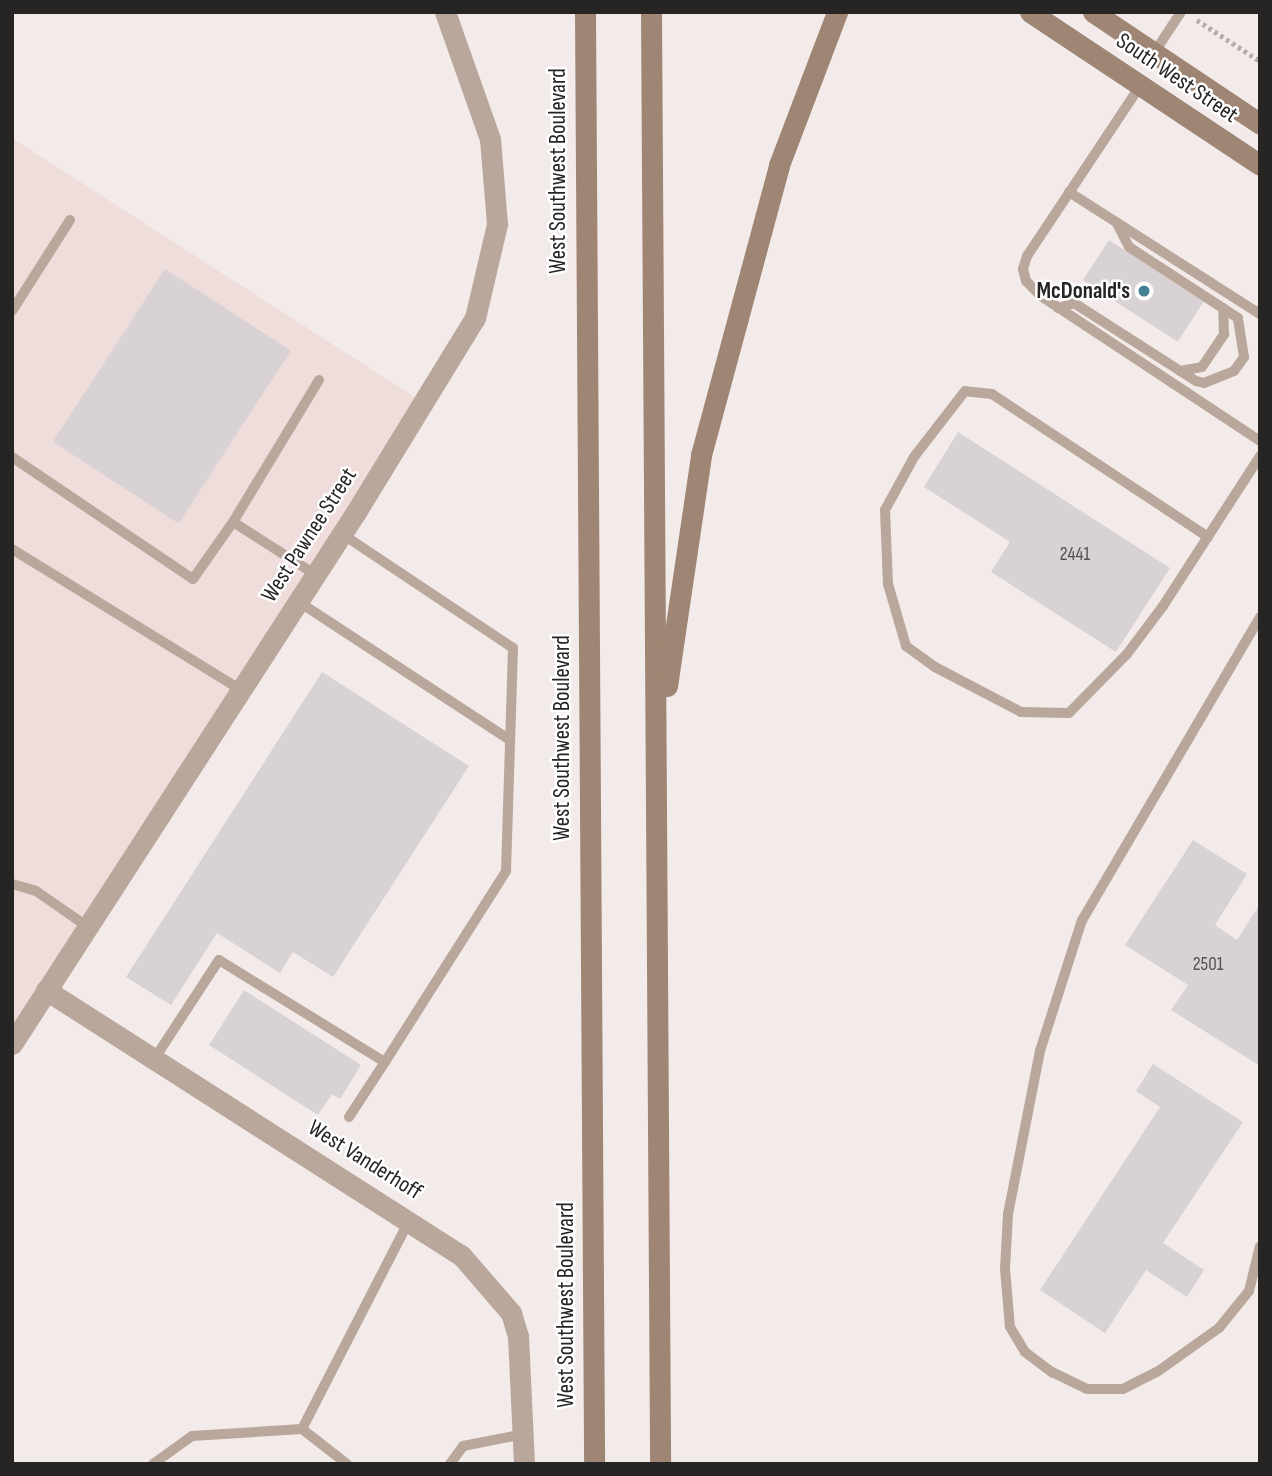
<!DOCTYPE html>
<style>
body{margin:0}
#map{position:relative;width:1272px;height:1476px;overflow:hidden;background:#f3ebea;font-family:"Sofia Sans Condensed",sans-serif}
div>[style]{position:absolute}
.built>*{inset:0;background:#eedddb}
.building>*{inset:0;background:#d9d2d5;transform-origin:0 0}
.path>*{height:4.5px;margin-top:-2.25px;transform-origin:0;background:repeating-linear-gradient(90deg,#b4aead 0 3.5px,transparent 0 7px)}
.lane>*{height:10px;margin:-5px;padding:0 5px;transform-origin:5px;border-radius:5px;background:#b9a79b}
.street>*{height:21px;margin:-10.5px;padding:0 10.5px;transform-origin:10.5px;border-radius:10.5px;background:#b9a79b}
.secondary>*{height:21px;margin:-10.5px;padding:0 10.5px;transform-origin:10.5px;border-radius:10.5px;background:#9f8674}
.dots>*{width:19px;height:19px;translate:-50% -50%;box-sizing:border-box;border:4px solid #fff;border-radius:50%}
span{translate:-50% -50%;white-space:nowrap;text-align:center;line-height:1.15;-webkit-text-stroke:5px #fff;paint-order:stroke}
.number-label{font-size:19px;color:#545050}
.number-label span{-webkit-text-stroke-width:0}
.street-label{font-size:23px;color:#272424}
.poi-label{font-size:23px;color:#272424;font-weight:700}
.right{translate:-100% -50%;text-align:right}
.frame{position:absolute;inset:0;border:14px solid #272424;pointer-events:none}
</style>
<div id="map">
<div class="built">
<div style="clip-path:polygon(12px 138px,424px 403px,12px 1047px)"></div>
</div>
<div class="building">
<div style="left:1109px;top:240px;width:113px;height:48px;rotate:33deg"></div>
<div style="left:165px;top:269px;width:150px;height:206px;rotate:33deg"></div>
<div style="clip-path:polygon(958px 432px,1170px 568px,1116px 652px,991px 572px,1010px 542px,924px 487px)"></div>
<div style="clip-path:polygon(322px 672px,469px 766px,333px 977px,293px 952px,280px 973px,217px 933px,171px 1005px,126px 977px)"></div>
<div style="clip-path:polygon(1193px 840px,1247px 874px,1215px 925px,1237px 940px,1260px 904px,1260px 1066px,1171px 1010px,1188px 985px,1125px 945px)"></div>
<div style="clip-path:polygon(244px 990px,361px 1065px,340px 1099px,332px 1094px,318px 1115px,209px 1045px)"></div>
<div style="clip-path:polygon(1153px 1064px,1243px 1122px,1163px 1243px,1204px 1270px,1187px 1297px,1146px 1270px,1105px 1333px,1040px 1290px,1160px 1107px,1136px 1091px)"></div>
</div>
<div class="path">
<div style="left:1197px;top:20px;width:75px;rotate:33.1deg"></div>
</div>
<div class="lane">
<div style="left:1154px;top:53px;width:49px;rotate:-56.6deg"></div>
<div style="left:1140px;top:86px;width:204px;rotate:123.6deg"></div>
<div style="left:1027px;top:256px;width:14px;rotate:107deg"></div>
<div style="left:1023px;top:269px;width:12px;rotate:76deg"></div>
<div style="left:1026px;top:281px;width:21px;rotate:45deg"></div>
<div style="left:1041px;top:296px;width:263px;rotate:33.5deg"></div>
<div style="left:1069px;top:192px;width:227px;rotate:32.6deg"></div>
<div style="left:1058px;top:308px;width:17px;rotate:-17deg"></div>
<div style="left:1074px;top:303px;width:145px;rotate:32.6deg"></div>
<div style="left:1196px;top:381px;width:8px;rotate:14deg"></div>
<div style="left:1204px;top:383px;width:32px;rotate:-22deg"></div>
<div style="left:1234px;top:371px;width:17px;rotate:-54deg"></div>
<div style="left:1244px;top:357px;width:39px;rotate:-99deg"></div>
<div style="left:1238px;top:318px;width:130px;rotate:-146.9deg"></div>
<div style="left:1129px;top:247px;width:28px;rotate:-117deg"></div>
<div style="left:12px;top:311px;width:108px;rotate:-57.5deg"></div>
<div style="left:1180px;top:371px;width:22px;rotate:-10deg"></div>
<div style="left:1202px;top:367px;width:40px;rotate:-56deg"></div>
<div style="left:1224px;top:334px;width:26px;rotate:-92deg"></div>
<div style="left:12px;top:457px;width:218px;rotate:34deg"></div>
<div style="left:193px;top:579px;width:70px;rotate:-54.9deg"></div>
<div style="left:1208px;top:537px;width:259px;rotate:-146.5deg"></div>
<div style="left:992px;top:394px;width:27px;rotate:-174deg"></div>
<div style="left:965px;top:391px;width:83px;rotate:127.7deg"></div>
<div style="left:914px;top:457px;width:60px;rotate:118.7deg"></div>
<div style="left:885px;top:510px;width:74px;rotate:87.7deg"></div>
<div style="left:888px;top:584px;width:65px;rotate:73.8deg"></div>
<div style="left:906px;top:646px;width:36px;rotate:36deg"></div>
<div style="left:935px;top:667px;width:97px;rotate:27.6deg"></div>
<div style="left:1021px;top:712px;width:48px;rotate:1.2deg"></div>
<div style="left:1069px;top:713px;width:83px;rotate:-45.5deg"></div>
<div style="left:1127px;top:654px;width:60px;rotate:-53.1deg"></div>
<div style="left:1163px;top:606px;width:179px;rotate:-57.1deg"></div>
<div style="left:12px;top:549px;width:269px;rotate:31.6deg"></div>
<div style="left:316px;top:575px;width:98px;rotate:-147.4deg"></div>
<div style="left:233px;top:522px;width:166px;rotate:-58.8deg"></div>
<div style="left:299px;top:602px;width:252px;rotate:33.2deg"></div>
<div style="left:1260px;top:617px;width:351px;rotate:120.4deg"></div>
<div style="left:1082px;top:920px;width:138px;rotate:107.8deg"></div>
<div style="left:1040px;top:1051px;width:166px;rotate:101.1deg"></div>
<div style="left:1008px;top:1214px;width:55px;rotate:93.1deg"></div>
<div style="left:1005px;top:1269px;width:58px;rotate:85.1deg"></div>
<div style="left:1010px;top:1327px;width:29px;rotate:59deg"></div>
<div style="left:1025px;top:1352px;width:34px;rotate:37deg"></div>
<div style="left:1052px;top:1372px;width:39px;rotate:26deg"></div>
<div style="left:1087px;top:1389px;width:36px"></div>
<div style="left:1123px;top:1389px;width:38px;rotate:-27deg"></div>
<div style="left:1157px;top:1372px;width:76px;rotate:-35.4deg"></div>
<div style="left:1219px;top:1328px;width:48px;rotate:-51deg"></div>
<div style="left:1249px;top:1291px;width:46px;rotate:-76.3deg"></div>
<div style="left:12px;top:884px;width:25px;rotate:16deg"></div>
<div style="left:36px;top:891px;width:63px;rotate:34.7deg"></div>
<div style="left:155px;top:1058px;width:117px;rotate:-56.9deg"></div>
<div style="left:219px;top:960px;width:195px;rotate:31.6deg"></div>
<div style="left:385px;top:1062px;width:226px;rotate:-57.6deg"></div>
<div style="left:506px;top:871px;width:223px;rotate:-88.2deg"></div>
<div style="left:513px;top:648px;width:206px;rotate:-146.3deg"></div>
<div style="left:349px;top:1117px;width:66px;rotate:-56.8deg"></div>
<div style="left:153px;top:1464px;width:48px;rotate:-35.7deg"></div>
<div style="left:192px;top:1436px;width:110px;rotate:-3.6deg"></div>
<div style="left:347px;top:1464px;width:57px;rotate:-142.1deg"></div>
<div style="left:302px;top:1429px;width:236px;rotate:-62.8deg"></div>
<div style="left:450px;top:1464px;width:22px;rotate:-54deg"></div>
<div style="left:463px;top:1446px;width:62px;rotate:-11.1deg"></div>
</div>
<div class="street">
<div style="left:46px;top:990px;width:492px;rotate:32.6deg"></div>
<div style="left:461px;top:1255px;width:77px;rotate:49.2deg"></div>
<div style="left:511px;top:1313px;width:24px;rotate:73deg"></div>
<div style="left:518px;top:1336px;width:128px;rotate:87.3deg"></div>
<div style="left:12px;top:1044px;width:634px;rotate:-57.11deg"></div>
<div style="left:356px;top:512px;width:228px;rotate:-58.5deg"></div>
<div style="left:475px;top:318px;width:97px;rotate:-76.8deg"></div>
<div style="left:497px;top:224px;width:85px;rotate:-94.7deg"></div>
<div style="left:490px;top:139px;width:135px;rotate:-109.5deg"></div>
</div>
<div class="secondary">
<div style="left:585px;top:12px;width:1452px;rotate:89.64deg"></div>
<div style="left:651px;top:12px;width:1452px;rotate:89.64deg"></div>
<div style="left:1030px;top:12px;width:276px;rotate:33.6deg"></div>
<div style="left:1093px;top:12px;width:201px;rotate:33.8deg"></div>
<div style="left:667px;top:686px;width:233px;rotate:-81.6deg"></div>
<div style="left:701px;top:455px;width:300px;rotate:-74.9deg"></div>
<div style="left:779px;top:165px;width:164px;rotate:-69.2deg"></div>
</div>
<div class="dots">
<div style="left:1144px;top:291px;background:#448197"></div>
</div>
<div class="number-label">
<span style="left:1075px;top:555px">2441</span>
<span style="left:1208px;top:965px">2501</span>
</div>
<div class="street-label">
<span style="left:1177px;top:78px;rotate:34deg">South West Street</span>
<span style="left:558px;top:171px;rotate:-90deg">West Southwest Boulevard</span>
<span style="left:309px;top:535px;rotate:-57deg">West Pawnee Street</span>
<span style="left:562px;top:738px;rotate:-90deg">West Southwest Boulevard</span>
<span style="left:365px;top:1160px;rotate:32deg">West Vanderhoff</span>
<span style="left:566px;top:1305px;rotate:-90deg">West Southwest Boulevard</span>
</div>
<div class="poi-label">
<span class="right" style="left:1130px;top:291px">McDonald's</span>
</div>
<div class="frame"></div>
</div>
